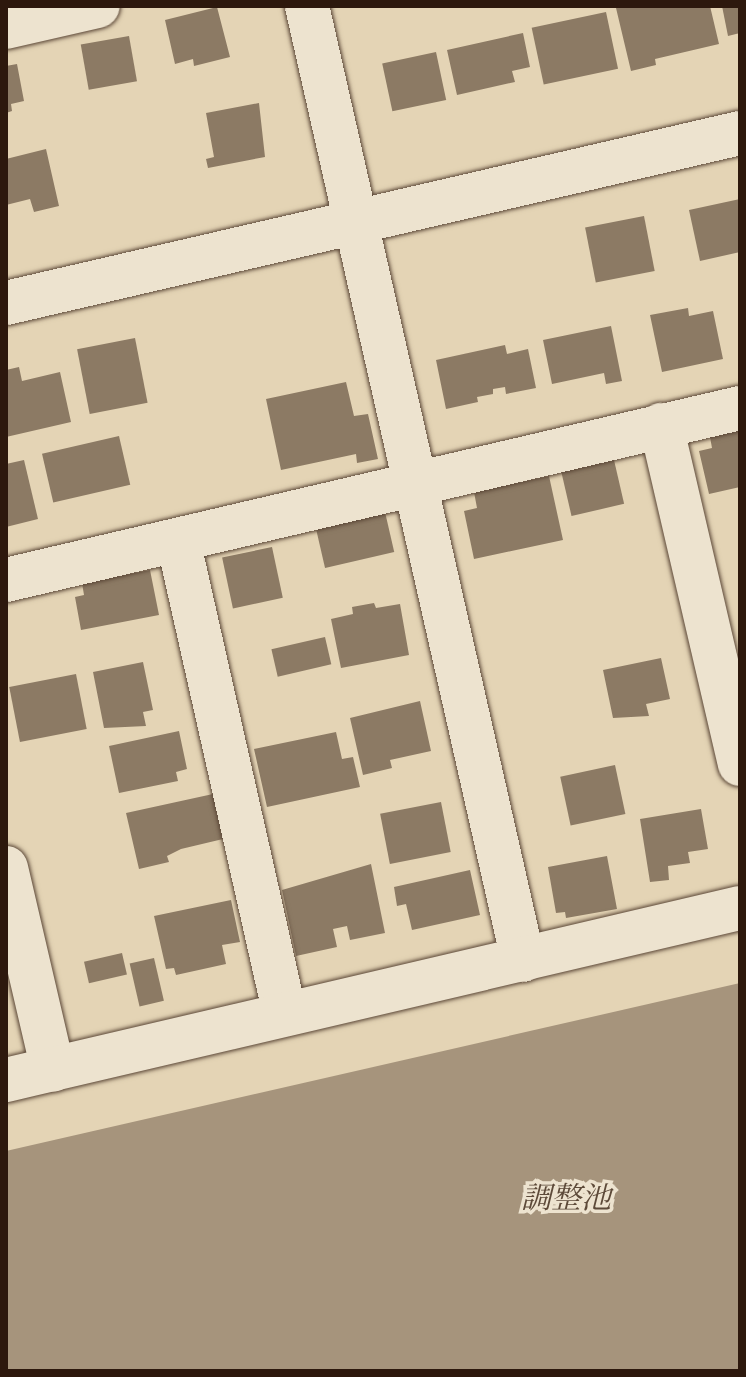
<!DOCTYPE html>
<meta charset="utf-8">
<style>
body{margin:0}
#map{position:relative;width:746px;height:1377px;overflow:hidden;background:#e4d4b5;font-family:Cardo,"Noto Serif JP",serif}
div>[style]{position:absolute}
.water>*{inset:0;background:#a6947c}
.building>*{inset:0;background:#8c7a64;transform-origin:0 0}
.roads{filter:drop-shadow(0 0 2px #5b4737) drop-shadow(0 0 2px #5b4737)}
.minor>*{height:44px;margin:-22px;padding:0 22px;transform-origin:22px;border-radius:22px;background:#ede3cf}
span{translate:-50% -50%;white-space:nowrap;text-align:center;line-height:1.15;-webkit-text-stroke:7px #ede3cf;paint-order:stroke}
.water-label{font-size:30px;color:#5d4a39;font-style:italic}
.frame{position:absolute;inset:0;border:8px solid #2d180d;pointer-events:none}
</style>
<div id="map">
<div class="water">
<div style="clip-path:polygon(740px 983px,740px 1371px,6px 1371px,6px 1151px)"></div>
</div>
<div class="building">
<div style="clip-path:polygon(627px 6px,710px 6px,719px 44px,655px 59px,656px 65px,631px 71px,616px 8px)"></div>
<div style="clip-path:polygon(722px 6px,740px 6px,740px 33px,728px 36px)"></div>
<div style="clip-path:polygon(217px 7px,230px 57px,194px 66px,193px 59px,175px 64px,165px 20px)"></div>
<div style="left:606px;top:12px;width:58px;height:76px;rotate:78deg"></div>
<div style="clip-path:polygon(523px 33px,530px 67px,512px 71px,515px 82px,457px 95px,447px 50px)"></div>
<div style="left:129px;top:36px;width:46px;height:49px;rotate:80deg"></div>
<div style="left:436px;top:52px;width:49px;height:55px;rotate:78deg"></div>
<div style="clip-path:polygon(17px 64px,24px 101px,11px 104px,12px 111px,6px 113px,6px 66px)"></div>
<div style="clip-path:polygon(259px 103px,265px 157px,208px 168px,206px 159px,214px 157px,206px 113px)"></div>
<div style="clip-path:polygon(46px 149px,59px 206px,34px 212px,30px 199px,6px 205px,6px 159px)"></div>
<div style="clip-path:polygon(740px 199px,740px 252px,700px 261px,689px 210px)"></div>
<div style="left:644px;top:216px;width:56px;height:60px;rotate:79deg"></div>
<div style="clip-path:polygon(688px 308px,689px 316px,713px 311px,723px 359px,662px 372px,650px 315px)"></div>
<div style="clip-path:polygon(611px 326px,622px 381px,606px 384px,604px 373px,552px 384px,543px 340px)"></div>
<div style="left:135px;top:338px;width:66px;height:59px;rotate:79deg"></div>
<div style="clip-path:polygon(505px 345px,507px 354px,528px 349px,536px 388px,506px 394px,505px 387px,493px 389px,493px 394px,477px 397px,478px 402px,446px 409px,436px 360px)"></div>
<div style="clip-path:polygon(19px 367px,22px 381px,60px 372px,71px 422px,6px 437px,6px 370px)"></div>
<div style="clip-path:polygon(346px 382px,354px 416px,368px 414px,378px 459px,357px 463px,356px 454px,281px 470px,266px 399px)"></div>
<div style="clip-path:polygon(740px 430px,740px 487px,709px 494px,699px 451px,712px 448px,710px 437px)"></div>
<div style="left:119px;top:436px;width:50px;height:79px;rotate:77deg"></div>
<div style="clip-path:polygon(24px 460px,38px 519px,6px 527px,6px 464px)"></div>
<div style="left:614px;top:460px;width:45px;height:54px;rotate:77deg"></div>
<div style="clip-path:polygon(549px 476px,563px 540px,474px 559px,464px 511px,477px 508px,474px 492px)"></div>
<div style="left:385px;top:512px;width:41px;height:71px;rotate:77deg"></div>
<div style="left:272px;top:547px;width:52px;height:51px;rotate:78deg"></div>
<div style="clip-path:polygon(150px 570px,159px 615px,81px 630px,75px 597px,84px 595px,82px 583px)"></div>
<div style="clip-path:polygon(374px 603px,376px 608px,400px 604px,409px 655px,341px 668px,331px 619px,353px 614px,352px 607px)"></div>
<div style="left:325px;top:637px;width:28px;height:55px;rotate:77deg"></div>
<div style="clip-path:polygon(661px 658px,670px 699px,646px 704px,649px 716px,613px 718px,603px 670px)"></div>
<div style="clip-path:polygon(143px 662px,153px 710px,143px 712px,146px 726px,104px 728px,93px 672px)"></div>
<div style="left:76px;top:674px;width:56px;height:68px;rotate:79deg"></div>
<div style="clip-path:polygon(420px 701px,431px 751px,390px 760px,392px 768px,363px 775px,350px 718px)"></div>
<div style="clip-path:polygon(179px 731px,187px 769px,176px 772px,178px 781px,119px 793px,109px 746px)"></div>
<div style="clip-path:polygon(336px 732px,342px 759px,353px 757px,360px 787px,267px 807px,254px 749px)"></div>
<div style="left:615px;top:765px;width:50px;height:56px;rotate:78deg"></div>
<div style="clip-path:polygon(213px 794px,223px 839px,181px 849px,167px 856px,169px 862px,139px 869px,126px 813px)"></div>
<div style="left:441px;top:802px;width:51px;height:62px;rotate:79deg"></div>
<div style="clip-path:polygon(701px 809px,708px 849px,688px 852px,690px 863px,668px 866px,669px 880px,650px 882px,640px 819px)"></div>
<div style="clip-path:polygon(607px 856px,617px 909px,566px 918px,565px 912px,556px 913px,548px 867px)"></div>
<div style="clip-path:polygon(371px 864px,385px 933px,350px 940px,347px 926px,333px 929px,337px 947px,296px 956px,282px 890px)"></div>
<div style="clip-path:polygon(470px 870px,480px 915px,412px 930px,406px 904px,397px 906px,394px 887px)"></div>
<div style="clip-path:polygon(231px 900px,240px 942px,222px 945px,226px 964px,176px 975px,174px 968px,166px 969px,154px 916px)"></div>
<div style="left:122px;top:953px;width:22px;height:39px;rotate:77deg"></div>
<div style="left:154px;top:958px;width:44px;height:25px;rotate:77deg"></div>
</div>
<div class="roads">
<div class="minor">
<div style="left:307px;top:6px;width:978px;rotate:77.24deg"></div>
<div style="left:6px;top:27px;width:94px;rotate:-12.9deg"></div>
<div style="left:6px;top:303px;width:753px;rotate:-13.04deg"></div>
<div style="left:661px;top:425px;width:348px;rotate:76.9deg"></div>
<div style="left:178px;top:540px;width:485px;rotate:77.3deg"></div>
<div style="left:6px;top:580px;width:754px;rotate:-13.19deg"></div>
<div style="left:6px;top:868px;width:207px;rotate:76.9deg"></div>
<div style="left:6px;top:1080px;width:754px;rotate:-13.19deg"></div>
</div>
</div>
<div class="water-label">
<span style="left:566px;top:1199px">調整池</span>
</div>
<div class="frame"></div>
</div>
